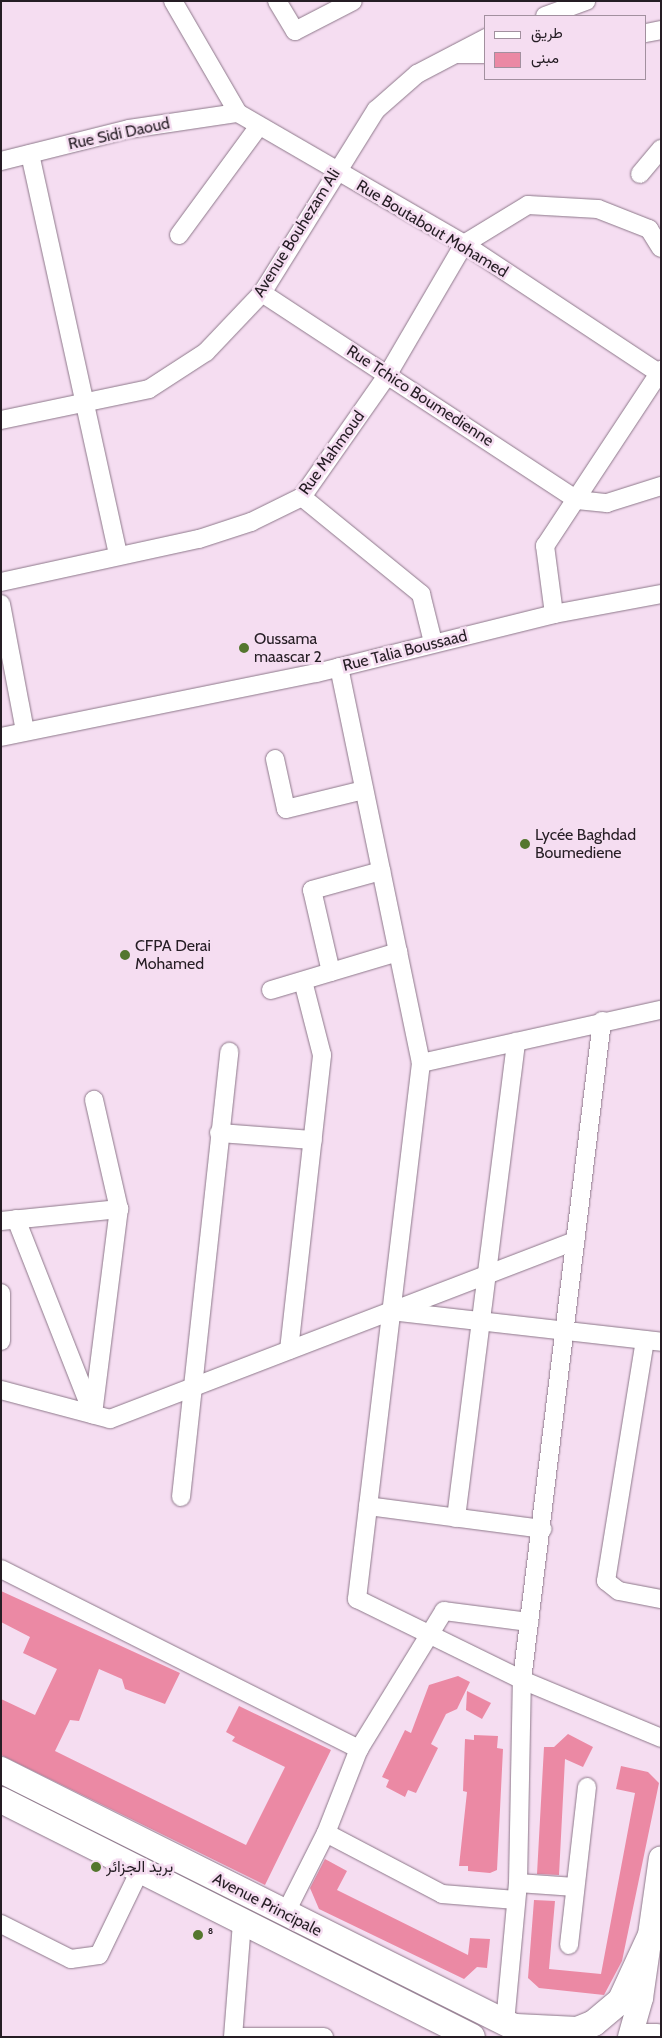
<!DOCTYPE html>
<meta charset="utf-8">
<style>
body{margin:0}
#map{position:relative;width:662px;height:2038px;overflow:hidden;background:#f5ddf1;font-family:Cabin,Vazirmatn,sans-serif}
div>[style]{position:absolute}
.building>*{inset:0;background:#eb89a4}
.roads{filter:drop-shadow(0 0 1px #8d788a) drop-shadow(0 0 1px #8d788a)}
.street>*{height:18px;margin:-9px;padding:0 9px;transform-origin:9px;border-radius:9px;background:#fff}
.secondary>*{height:24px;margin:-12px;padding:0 12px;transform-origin:12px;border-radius:12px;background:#fff}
.primary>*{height:26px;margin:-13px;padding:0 13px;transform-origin:13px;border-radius:13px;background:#fff}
.dots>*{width:14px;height:14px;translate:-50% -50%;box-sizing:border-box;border:2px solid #f5ddf1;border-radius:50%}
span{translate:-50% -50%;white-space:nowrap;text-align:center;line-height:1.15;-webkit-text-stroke:5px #f5ddf1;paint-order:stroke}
.street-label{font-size:16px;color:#251d24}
.poi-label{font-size:16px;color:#251d24}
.left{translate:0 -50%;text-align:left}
.frame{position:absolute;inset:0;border:2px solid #251d24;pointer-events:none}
.legend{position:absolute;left:484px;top:15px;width:162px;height:65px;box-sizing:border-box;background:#f5ddf1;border:1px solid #a2909f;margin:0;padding:6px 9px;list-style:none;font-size:15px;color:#251d24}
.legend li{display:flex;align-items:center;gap:10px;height:25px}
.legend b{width:25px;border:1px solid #a2909f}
</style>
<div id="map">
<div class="building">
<div style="clip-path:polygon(1px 1591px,180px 1673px,165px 1704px,125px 1689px,122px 1679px,99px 1669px,79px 1721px,70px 1720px,55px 1751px,246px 1845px,285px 1767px,232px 1741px,235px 1737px,226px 1732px,239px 1706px,331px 1750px,265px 1885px,1px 1755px,1px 1699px,35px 1715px,57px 1669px,23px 1653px,30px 1637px,1px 1622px)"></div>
<div style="clip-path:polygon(458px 1676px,470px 1682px,457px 1709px,446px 1714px,431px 1744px,438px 1748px,416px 1793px,408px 1790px,405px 1797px,386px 1787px,389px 1780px,382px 1777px,405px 1730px,411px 1733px,429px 1685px)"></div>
<div style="clip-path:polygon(467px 1691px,491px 1703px,482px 1719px,466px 1710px)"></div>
<div style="clip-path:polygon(568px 1734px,593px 1747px,583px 1767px,565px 1759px,559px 1875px,537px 1874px,544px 1747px,554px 1747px)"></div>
<div style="clip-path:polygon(474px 1735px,498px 1736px,497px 1748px,503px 1749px,497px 1870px,490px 1873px,468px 1871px,468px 1866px,459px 1866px,467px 1792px,463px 1791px,465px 1739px,474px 1740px)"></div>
<div style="clip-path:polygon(621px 1766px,648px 1772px,659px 1783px,622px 1961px,604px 1995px,539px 1988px,528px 1978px,534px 1900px,555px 1901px,549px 1969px,601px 1974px,635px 1793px,616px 1789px)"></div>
<div style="clip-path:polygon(325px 1859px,347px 1871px,337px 1890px,468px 1955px,470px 1938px,490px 1939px,487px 1968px,477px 1967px,464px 1979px,319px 1909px,310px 1888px)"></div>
</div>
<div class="roads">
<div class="street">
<div style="left:173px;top:1px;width:129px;rotate:59.9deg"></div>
<div style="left:238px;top:113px;width:261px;rotate:30.1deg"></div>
<div style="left:464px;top:244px;width:230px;rotate:33.5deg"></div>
<div style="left:277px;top:1px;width:35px;rotate:59deg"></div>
<div style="left:295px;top:31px;width:65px;rotate:-27.3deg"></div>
<div style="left:545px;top:16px;width:44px;rotate:-20.1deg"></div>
<div style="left:646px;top:33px;width:15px;rotate:-11deg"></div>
<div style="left:456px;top:54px;width:30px"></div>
<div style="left:30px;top:154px;width:411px;rotate:77.6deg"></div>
<div style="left:1px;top:161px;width:132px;rotate:-14deg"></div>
<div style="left:129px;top:129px;width:110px;rotate:-8.4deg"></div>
<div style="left:640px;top:174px;width:33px;rotate:-50deg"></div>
<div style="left:179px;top:235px;width:135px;rotate:-53.7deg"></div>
<div style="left:262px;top:293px;width:377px;rotate:33.3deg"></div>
<div style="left:577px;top:500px;width:30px;rotate:6deg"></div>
<div style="left:607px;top:503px;width:57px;rotate:-17.5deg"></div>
<div style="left:1px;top:420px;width:151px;rotate:-11.8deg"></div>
<div style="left:149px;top:389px;width:68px;rotate:-33deg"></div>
<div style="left:206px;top:352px;width:81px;rotate:-46.5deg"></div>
<div style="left:262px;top:293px;width:216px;rotate:-58.1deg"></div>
<div style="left:376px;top:110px;width:55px;rotate:-41.3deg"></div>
<div style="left:417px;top:74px;width:78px;rotate:-27.6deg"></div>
<div style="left:302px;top:497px;width:154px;rotate:39.2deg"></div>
<div style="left:421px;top:594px;width:49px;rotate:76deg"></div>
<div style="left:1px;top:582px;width:203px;rotate:-12.3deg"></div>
<div style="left:199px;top:539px;width:55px;rotate:-18.1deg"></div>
<div style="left:251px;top:522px;width:57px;rotate:-26.1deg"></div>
<div style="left:302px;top:497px;width:150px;rotate:-55deg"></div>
<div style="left:388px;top:374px;width:151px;rotate:-59.7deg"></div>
<div style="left:464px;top:244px;width:75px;rotate:-31.4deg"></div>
<div style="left:528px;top:205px;width:70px;rotate:3.3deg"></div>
<div style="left:598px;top:209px;width:55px;rotate:21.4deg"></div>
<div style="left:649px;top:229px;width:22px;rotate:58deg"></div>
<div style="left:1px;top:604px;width:129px;rotate:79.3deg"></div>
<div style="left:554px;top:614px;width:69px;rotate:-97.5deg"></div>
<div style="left:545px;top:546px;width:211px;rotate:-56.6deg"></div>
<div style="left:339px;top:667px;width:404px;rotate:78.3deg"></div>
<div style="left:421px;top:1063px;width:540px;rotate:96.81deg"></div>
<div style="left:357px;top:1599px;width:184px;rotate:26.1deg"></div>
<div style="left:522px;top:1680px;width:151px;rotate:22.6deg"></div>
<div style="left:1px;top:737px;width:321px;rotate:-11.5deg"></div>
<div style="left:316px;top:673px;width:245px;rotate:-13.9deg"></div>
<div style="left:554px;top:614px;width:109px;rotate:-10.6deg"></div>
<div style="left:275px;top:759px;width:51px;rotate:77.6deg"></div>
<div style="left:286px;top:809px;width:80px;rotate:-13.7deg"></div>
<div style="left:331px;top:972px;width:84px;rotate:-103deg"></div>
<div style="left:312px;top:890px;width:72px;rotate:-15.4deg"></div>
<div style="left:271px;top:990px;width:133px;rotate:-16.7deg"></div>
<div style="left:421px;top:1063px;width:246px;rotate:-12.5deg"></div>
<div style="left:219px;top:1133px;width:94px;rotate:4.3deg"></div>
<div style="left:16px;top:1219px;width:210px;rotate:68.5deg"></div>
<div style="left:93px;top:1414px;width:207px;rotate:-82.8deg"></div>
<div style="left:119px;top:1209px;width:112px;rotate:-102.9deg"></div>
<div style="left:1px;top:1221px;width:119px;rotate:-5.8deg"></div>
<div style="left:1px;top:1293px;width:48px;rotate:90deg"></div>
<div style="left:395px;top:1310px;width:193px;rotate:-21deg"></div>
<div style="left:645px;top:1340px;width:244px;rotate:99.2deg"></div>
<div style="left:606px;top:1581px;width:16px;rotate:38deg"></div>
<div style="left:619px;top:1591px;width:43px;rotate:10.8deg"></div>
<div style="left:289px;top:1350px;width:297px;rotate:-83.6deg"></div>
<div style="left:322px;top:1055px;width:76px;rotate:-104.4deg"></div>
<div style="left:1px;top:1390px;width:113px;rotate:14.9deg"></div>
<div style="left:110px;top:1419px;width:301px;rotate:-21deg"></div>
<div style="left:391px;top:1311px;width:272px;rotate:6.5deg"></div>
<div style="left:181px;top:1497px;width:448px;rotate:-83.8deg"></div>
<div style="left:368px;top:1506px;width:176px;rotate:7.5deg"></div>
<div style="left:456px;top:1518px;width:480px;rotate:-82.8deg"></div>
<div style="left:1px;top:1569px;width:401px;rotate:26.7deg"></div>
<div style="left:326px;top:1833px;width:131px;rotate:27.7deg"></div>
<div style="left:442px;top:1894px;width:74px;rotate:4.6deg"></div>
<div style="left:518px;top:1883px;width:57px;rotate:4deg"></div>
<div style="left:285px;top:1914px;width:91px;rotate:-63.2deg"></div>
<div style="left:326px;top:1833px;width:90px;rotate:-68.6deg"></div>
<div style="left:359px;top:1749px;width:162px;rotate:-58.4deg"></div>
<div style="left:444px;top:1611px;width:86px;rotate:7.4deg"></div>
<div style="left:1px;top:1924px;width:78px;rotate:26.6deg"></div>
<div style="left:71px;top:1959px;width:28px;rotate:-8deg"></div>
<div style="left:99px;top:1955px;width:94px;rotate:-64.2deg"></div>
<div style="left:569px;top:1945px;width:159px;rotate:-83.5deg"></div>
<div style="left:505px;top:2023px;width:141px;rotate:-84.7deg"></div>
<div style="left:518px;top:1883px;width:203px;rotate:-88.9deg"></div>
<div style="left:522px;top:1680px;width:664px;rotate:-83.08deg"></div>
<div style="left:233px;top:2037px;width:115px;rotate:-85.5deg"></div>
<div style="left:237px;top:2037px;width:87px"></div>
</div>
<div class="secondary">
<div style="left:630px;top:2037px;width:41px;rotate:-74.2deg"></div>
<div style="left:641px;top:1998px;width:141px;rotate:-81.9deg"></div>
</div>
<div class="primary">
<div style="left:1px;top:1770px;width:596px;rotate:26.61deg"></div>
<div style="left:1px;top:1800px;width:527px;rotate:26.71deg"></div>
<div style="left:516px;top:2027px;width:61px;rotate:2.8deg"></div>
<div style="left:577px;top:2030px;width:18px;rotate:-22deg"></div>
<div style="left:594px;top:2023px;width:35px;rotate:-40deg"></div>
<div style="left:621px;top:2000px;width:69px;rotate:-65.3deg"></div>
<div style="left:638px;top:2037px;width:19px"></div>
</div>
</div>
<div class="dots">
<div style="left:244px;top:648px;background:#54762e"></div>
<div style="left:525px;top:844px;background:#54762e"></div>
<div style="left:125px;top:955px;background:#54762e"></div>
<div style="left:96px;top:1867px;background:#54762e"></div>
<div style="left:198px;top:1935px;background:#54762e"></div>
</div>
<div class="street-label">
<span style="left:119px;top:134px;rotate:-12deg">Rue Sidi Daoud</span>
<span style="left:432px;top:229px;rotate:31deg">Rue Boutabout Mohamed</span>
<span style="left:297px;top:233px;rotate:-58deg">Avenue Bouhezam Ali</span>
<span style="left:420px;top:396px;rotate:33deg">Rue Tchico Boumedienne</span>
<span style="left:332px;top:453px;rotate:-54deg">Rue Mahmoud</span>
<span style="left:405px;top:651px;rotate:-14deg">Rue Talia Boussaad</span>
<span style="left:267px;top:1905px;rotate:27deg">Avenue Principale</span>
</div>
<div class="poi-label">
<span class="left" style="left:254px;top:648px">Oussama<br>maascar 2</span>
<span class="left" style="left:535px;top:844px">Lycée Baghdad<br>Boumediene</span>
<span class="left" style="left:135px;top:955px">CFPA Derai<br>Mohamed</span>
<span class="left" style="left:106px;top:1867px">بريد الجزائر</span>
<span class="left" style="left:208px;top:1935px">⁸</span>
</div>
<div class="frame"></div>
<ul class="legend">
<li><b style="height:6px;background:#fff"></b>طريق</li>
<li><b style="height:14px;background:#eb89a4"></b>مبنى</li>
</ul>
</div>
